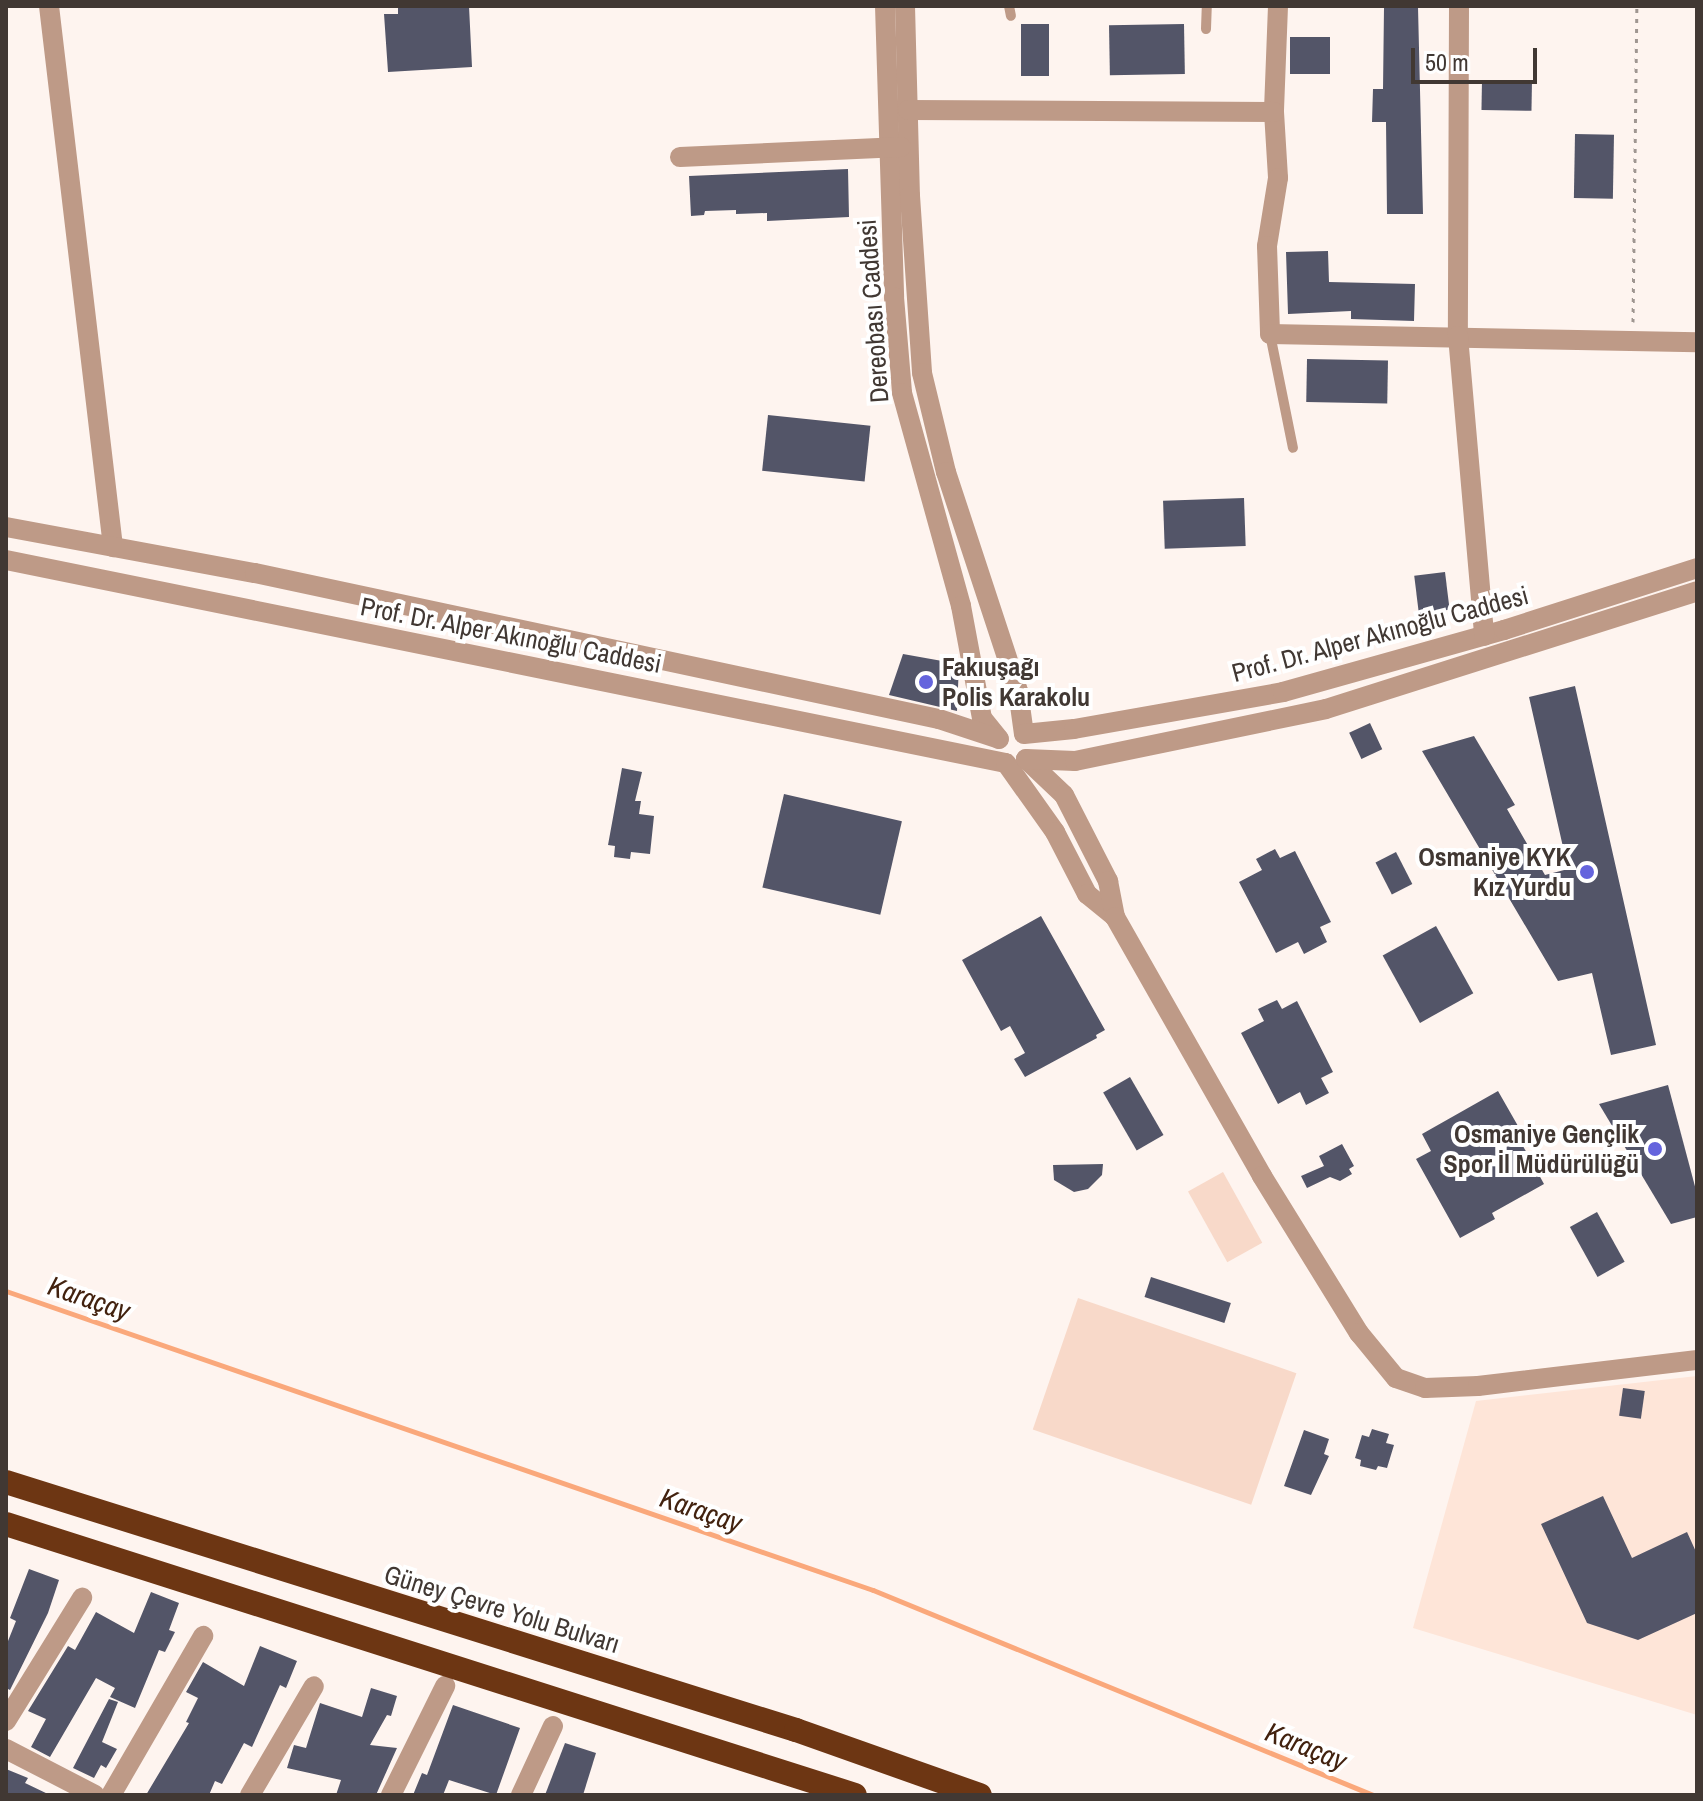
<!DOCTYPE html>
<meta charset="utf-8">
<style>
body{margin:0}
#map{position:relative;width:1703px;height:1801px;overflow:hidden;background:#fef4ef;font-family:"Archivo Narrow",sans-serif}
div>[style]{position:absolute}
.built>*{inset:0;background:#fee5d8}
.green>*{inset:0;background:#f8d9c9;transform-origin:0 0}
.stream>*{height:5px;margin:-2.5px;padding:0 2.5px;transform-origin:2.5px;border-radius:2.5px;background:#faa87b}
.building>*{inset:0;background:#535568;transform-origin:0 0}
.path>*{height:3px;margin-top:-1.5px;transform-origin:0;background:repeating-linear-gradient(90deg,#9f9691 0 4px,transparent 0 10px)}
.lane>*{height:10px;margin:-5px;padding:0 5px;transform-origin:5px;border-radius:5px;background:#be9a87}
.street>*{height:20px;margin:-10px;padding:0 10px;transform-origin:10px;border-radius:10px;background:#be9a87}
.highway>*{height:24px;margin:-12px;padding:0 12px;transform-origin:12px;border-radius:12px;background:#6d3613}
.dots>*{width:22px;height:22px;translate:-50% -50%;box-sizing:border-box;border:4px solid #fff;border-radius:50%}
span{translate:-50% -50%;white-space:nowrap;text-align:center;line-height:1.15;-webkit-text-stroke:8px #fff;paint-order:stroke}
.street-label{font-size:26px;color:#413833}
.poi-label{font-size:26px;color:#413833;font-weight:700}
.left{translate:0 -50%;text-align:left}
.right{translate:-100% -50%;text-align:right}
.water-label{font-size:28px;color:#42220f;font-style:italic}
.frame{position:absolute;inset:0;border:8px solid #413833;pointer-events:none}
.scale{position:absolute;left:1411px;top:48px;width:126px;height:36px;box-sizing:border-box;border:4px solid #413833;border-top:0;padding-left:10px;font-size:24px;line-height:28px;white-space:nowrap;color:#413833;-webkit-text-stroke:6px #fff;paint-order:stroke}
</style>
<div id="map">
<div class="built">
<div style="clip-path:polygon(1697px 1376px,1697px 1715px,1413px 1628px,1476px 1401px)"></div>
</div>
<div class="green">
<div style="left:1223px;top:1172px;width:81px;height:40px;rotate:61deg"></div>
<div style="left:1078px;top:1298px;width:231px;height:139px;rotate:19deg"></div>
</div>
<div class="stream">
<div style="left:6px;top:1291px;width:917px;rotate:19.03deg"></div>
<div style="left:873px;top:1590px;width:540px;rotate:22.29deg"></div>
</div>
<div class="building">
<div style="clip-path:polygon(398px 6px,469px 6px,472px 67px,388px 72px,384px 14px,398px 14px)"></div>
<div style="clip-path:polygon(1384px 7px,1418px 7px,1423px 214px,1387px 214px,1386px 122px,1372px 122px,1373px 89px,1383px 89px)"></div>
<div style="left:1021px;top:24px;width:28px;height:52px"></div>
<div style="left:1184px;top:24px;width:50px;height:75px;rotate:89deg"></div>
<div style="left:1290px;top:37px;width:40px;height:37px"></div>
<div style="left:1482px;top:80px;width:50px;height:30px;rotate:1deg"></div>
<div style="left:1575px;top:134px;width:39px;height:64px;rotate:1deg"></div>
<div style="clip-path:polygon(848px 169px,849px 217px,767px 221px,767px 213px,736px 214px,736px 210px,705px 211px,704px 215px,691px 216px,689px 176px)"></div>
<div style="clip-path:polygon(1328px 251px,1329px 282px,1415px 284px,1414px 321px,1351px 319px,1351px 311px,1288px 314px,1286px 252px)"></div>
<div style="left:1307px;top:359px;width:81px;height:43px;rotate:1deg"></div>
<div style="left:768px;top:415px;width:103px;height:56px;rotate:6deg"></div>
<div style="left:1244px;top:498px;width:48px;height:81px;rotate:88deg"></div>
<div style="left:1445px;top:572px;width:38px;height:31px;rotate:83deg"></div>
<div style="clip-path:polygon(903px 654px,959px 664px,957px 711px,889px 695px)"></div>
<div style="clip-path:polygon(1575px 686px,1656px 1045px,1611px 1055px,1592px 973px,1558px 981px,1422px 751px,1474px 736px,1515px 805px,1507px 809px,1545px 875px,1568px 869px,1529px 697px)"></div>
<div style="left:1370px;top:723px;width:29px;height:23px;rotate:65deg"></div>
<div style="clip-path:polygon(622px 768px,642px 772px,635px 801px,641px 801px,639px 814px,654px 816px,650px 854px,631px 852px,630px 859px,614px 857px,615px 846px,608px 845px)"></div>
<div style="left:784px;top:794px;width:121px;height:96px;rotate:13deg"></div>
<div style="clip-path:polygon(1275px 849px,1280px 858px,1295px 851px,1331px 922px,1320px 927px,1327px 942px,1304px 954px,1298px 942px,1276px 953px,1239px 882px,1262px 870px,1256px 859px)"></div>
<div style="left:1396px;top:852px;width:36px;height:23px;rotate:63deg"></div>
<div style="clip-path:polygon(1041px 916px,1105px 1030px,1096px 1035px,1097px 1038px,1025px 1077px,1014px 1059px,1025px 1053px,1010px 1026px,1001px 1031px,962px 960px)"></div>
<div style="left:1436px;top:926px;width:77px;height:61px;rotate:61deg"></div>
<div style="clip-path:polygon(1277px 1000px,1282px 1009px,1297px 1001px,1333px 1072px,1321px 1078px,1329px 1093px,1306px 1105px,1300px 1092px,1278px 1104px,1241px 1033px,1264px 1021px,1258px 1009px)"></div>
<div style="left:1130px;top:1077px;width:67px;height:31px;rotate:60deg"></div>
<div style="clip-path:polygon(1668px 1085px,1697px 1194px,1697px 1217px,1671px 1224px,1599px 1104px)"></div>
<div style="clip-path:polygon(1498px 1091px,1518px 1126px,1513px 1128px,1544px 1184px,1492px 1213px,1495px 1219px,1460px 1238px,1416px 1159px,1431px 1151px,1422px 1134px)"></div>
<div style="clip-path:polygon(1342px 1144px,1354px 1166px,1349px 1169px,1352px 1174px,1340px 1181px,1330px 1177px,1307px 1188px,1301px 1176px,1324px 1166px,1319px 1156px)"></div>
<div style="clip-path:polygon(1103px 1164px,1102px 1175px,1088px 1189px,1074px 1192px,1054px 1180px,1053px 1165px)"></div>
<div style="left:1597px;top:1212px;width:57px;height:31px;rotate:61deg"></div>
<div style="left:1151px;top:1277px;width:84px;height:21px;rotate:18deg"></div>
<div style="left:1623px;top:1388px;width:22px;height:28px;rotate:8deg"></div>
<div style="clip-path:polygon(1372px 1429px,1389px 1434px,1386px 1443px,1394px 1445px,1387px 1468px,1378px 1466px,1376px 1470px,1360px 1466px,1361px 1460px,1355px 1458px,1362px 1435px,1369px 1437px)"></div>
<div style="clip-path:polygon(1304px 1430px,1329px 1439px,1324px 1454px,1329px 1456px,1311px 1495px,1284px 1486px)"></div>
<div style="clip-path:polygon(1603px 1496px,1632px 1558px,1687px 1532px,1697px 1554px,1697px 1613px,1638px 1640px,1587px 1623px,1541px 1524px)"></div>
<div style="clip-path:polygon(29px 1569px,59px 1580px,48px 1613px,10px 1690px,6px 1688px,6px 1646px,16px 1621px,10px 1618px)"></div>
<div style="clip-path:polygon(151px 1592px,179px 1603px,169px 1630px,175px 1632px,165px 1652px,159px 1650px,135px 1708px,110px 1697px,115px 1688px,96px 1678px,50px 1757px,31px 1747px,46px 1719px,28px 1711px,68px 1646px,75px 1650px,96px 1612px,134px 1633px)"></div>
<div style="clip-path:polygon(260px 1646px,297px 1661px,286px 1688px,280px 1685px,252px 1747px,244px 1743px,222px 1784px,215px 1781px,209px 1795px,146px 1795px,189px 1723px,186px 1722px,198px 1698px,186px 1692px,203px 1662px,244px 1686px)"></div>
<div style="clip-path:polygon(371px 1688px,397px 1696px,391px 1716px,387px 1715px,370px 1745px,397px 1748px,376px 1795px,336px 1795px,341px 1780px,287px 1768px,294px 1745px,306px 1748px,320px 1703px,362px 1717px)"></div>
<div style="clip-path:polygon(109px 1699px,118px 1702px,102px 1742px,117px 1749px,106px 1768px,101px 1765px,94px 1778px,73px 1768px)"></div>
<div style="clip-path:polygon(453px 1705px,520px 1728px,496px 1795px,449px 1780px,443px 1795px,413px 1795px,422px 1773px,427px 1775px)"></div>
<div style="clip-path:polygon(565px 1743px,596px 1753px,583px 1795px,545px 1795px)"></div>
<div style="clip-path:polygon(6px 1769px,28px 1778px,25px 1783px,50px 1795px,6px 1795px)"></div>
</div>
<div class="path">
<div style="left:1633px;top:322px;width:316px;rotate:-89.3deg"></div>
</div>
<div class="lane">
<div style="left:1009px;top:6px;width:10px;rotate:79deg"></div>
<div style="left:1206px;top:29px;width:23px;rotate:-88deg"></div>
<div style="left:1270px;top:334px;width:116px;rotate:78.6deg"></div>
</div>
<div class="street">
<div style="left:49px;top:6px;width:545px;rotate:83.25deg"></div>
<div style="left:885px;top:6px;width:291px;rotate:88.2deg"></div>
<div style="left:894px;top:297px;width:96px;rotate:85.2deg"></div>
<div style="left:902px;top:393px;width:221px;rotate:74.5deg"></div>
<div style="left:961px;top:606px;width:114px;rotate:79.4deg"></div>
<div style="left:982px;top:718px;width:27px;rotate:51deg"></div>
<div style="left:905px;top:6px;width:190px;rotate:88.5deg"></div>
<div style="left:910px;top:196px;width:177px;rotate:86.1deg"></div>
<div style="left:922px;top:373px;width:102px;rotate:76.4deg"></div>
<div style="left:946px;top:472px;width:231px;rotate:71.8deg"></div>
<div style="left:1018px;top:691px;width:43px;rotate:82.1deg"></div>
<div style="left:1024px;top:734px;width:50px;rotate:-5.7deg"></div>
<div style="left:1074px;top:729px;width:212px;rotate:-10deg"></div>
<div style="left:1283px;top:692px;width:230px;rotate:-15.7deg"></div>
<div style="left:1504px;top:630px;width:203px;rotate:-17.8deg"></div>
<div style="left:1278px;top:6px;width:106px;rotate:92.2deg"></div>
<div style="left:1274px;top:112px;width:66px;rotate:86.5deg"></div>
<div style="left:1278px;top:178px;width:69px;rotate:99.2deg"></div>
<div style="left:1267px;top:246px;width:88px;rotate:88deg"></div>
<div style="left:1270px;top:334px;width:427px;rotate:1.1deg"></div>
<div style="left:1459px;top:6px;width:330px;rotate:90.2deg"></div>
<div style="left:1458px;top:336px;width:301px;rotate:85deg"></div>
<div style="left:908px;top:110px;width:366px;rotate:0.3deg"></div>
<div style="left:680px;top:157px;width:221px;rotate:-2.6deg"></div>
<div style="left:6px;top:527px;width:253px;rotate:10.5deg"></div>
<div style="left:255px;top:573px;width:699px;rotate:12.05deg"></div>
<div style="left:939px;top:719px;width:63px;rotate:18.4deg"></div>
<div style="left:6px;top:560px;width:1020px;rotate:11.48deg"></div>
<div style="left:1006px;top:763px;width:85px;rotate:54.6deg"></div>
<div style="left:1055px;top:832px;width:70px;rotate:62.7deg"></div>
<div style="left:1087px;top:894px;width:36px;rotate:39deg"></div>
<div style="left:1026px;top:759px;width:52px;rotate:43.5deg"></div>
<div style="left:1064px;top:795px;width:97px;rotate:62.9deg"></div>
<div style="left:1108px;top:881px;width:37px;rotate:79deg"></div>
<div style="left:1115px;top:917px;width:298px;rotate:60.4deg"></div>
<div style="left:1262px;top:1176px;width:185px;rotate:58.3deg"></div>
<div style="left:1359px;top:1333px;width:58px;rotate:50.6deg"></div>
<div style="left:1396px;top:1378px;width:31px;rotate:19deg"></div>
<div style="left:1425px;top:1388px;width:53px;rotate:-2.2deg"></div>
<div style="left:1478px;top:1386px;width:221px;rotate:-6.8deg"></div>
<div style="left:1026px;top:759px;width:49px;rotate:2.3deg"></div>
<div style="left:1075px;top:761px;width:256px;rotate:-11.7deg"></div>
<div style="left:1326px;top:709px;width:389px;rotate:-17.6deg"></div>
<div style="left:6px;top:1721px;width:145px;rotate:-58.3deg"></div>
<div style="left:6px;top:1749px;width:100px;rotate:27.3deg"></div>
<div style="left:111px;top:1795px;width:184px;rotate:-59.9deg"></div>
<div style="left:250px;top:1795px;width:126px;rotate:-59.6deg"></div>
<div style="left:391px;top:1795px;width:122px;rotate:-63.6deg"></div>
<div style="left:521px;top:1795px;width:76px;rotate:-65.1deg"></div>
</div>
<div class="highway">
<div style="left:6px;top:1482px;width:828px;rotate:17.43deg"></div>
<div style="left:796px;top:1730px;width:195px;rotate:19.5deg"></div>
<div style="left:6px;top:1524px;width:891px;rotate:17.7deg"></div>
</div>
<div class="dots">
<div style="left:926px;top:682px;background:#6564dd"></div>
<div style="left:1587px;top:872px;background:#6564dd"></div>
<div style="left:1655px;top:1149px;background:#6564dd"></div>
</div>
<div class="street-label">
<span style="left:873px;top:311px;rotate:-94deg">Dereobası Caddesi</span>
<span style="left:1380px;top:634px;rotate:-15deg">Prof. Dr. Alper Akınoğlu Caddesi</span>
<span style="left:511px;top:635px;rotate:11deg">Prof. Dr. Alper Akınoğlu Caddesi</span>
<span style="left:502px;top:1609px;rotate:17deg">Güney Çevre Yolu Bulvarı</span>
</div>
<div class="poi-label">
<span class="left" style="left:942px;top:682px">Fakıuşağı<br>Polis Karakolu</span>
<span class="right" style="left:1571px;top:872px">Osmaniye KYK<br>Kız Yurdu</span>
<span class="right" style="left:1639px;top:1149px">Osmaniye Gençlik<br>Spor İl Müdürülüğü</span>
</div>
<div class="water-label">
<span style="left:89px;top:1298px;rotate:19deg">Karaçay</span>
<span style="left:701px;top:1510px;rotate:19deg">Karaçay</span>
<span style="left:1306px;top:1746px;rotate:22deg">Karaçay</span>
</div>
<div class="frame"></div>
<div class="scale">50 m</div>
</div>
